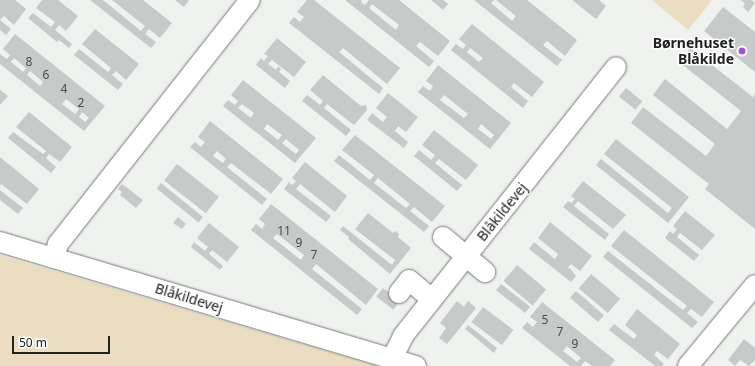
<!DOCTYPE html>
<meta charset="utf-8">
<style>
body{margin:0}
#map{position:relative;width:755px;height:366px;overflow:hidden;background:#eff2ef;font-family:"Noto Sans",sans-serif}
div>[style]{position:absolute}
.green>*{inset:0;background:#ebddc2}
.building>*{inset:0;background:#c6cac9;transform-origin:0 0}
.roads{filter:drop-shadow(0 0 1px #767976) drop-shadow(0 0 1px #767976)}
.minor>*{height:20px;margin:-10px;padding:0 10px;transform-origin:10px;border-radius:10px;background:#fff}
.dots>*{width:11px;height:11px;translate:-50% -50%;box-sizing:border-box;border:2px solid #fff;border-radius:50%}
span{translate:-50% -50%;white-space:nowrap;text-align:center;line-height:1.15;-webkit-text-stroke:3px #fff;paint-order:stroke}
.number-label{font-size:12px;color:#4a4b4a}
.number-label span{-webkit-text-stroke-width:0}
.poi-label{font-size:14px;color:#202120;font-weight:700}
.right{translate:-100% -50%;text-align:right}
.street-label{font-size:14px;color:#202120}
.scale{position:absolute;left:12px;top:336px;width:98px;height:18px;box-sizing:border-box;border:2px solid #202120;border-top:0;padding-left:5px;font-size:12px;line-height:14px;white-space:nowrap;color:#202120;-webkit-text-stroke:3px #fff;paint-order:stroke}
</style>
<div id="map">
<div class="green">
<div style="clip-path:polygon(652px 0,712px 0,688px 30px)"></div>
<div style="clip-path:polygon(0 255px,378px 366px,0 366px)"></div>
</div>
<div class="building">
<div style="clip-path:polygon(0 0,15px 0,26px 9px,14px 25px,4px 16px,0 20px,11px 29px,6px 35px,0 30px)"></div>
<div style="clip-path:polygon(42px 0,58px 0,78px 16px,66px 31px,59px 25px,55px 30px,72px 44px,69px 48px,59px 40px,57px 42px,28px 18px,33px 13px,51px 27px,55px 22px,36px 8px)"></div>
<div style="clip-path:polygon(90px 0,103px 0,141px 31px,145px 26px,112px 0,143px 0,172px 23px,160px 38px,149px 29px,145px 34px,156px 42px,151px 48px)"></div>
<div style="clip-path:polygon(175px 0,189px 0,184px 7px)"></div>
<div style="clip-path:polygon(307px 0,314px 0,400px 68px,387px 84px,343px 48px,339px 52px,383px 88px,379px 94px,289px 23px,294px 17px,300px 22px,304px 17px,297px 12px)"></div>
<div style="clip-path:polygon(evenodd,345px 0,362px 0,361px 2px,365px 5px,369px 0,399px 0,450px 41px,438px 56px,420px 42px,416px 46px,434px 61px,429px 67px,345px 0,372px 4px,399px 25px,396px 30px,369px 8px,372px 4px)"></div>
<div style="clip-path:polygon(431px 0,443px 0,448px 4px,443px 10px)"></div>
<div style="clip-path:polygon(474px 0,494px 0,491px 3px,512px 21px,516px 16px,496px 0,527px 0,577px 40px,565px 56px,547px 41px,543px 45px,562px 60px,557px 66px)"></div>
<div style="clip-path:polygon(572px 0,599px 0,606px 6px,596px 19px)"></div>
<div style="clip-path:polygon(741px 0,752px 0,755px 3px,748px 12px,743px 7px,745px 4px)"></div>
<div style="clip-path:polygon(723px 7px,755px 32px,755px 72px,704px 31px)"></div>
<div style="clip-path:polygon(evenodd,472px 24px,544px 82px,532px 97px,514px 83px,511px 87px,528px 101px,523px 108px,451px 50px,456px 44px,463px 49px,466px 45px,459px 39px,472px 24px,470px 48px,483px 58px,479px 62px,467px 52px,470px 48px)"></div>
<div style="clip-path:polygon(95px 29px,139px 64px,126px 80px,116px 71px,112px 75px,123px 84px,118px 90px,74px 55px,79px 49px,108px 72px,111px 68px,82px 44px)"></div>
<div style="clip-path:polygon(evenodd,15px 34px,105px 106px,84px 131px,0 64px,0 54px,7px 59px,10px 55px,3px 49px,15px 34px,14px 58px,26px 68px,23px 72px,11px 62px,14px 58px,15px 34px,30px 71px,43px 82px,40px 86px,27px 75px,30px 71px,15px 34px,66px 99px,79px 109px,75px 114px,62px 104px,66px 99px,15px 34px,82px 112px,89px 118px,85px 122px,79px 117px,82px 112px)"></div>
<div style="clip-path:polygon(277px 38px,306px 62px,294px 77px,272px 60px,268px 64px,276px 70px,278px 66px,281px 69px,279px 72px,290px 81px,285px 88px,256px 65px,261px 58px,264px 61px,268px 56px,264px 54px)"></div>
<div style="clip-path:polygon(690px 48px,753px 97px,755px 94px,755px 229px,705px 189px,709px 184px,631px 123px,643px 107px,706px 156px,715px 144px,653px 95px,665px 79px,727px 129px,741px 111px,679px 62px)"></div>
<div style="clip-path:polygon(evenodd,438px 65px,511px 123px,490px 149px,418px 92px,423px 86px,430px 91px,433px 86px,426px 81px,438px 65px,444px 95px,468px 114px,464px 118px,440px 100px,444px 95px,438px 65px,481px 124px,494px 135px,491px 139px,478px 129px,481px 124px)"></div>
<div style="clip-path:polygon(323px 75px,361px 106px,366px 105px,367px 110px,354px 125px,327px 104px,324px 108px,351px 130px,346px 136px,302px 101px,307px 95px,320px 105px,323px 101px,310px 90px)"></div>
<div style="clip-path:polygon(evenodd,243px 80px,316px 138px,295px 163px,223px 106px,228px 100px,235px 105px,238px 101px,231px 95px,243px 80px,242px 104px,254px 113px,251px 118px,238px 108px,242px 104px,243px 80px,267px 124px,282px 135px,278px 140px,264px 129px,267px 124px,243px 80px,286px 139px,299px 150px,296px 154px,282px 143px,286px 139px)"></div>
<div style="left:626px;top:88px;width:21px;height:11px;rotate:39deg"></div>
<div style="clip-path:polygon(0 90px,8px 96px,0 105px)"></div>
<div style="clip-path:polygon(388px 93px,418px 117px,406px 132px,398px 126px,395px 131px,408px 142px,404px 148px,367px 120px,372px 113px,383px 122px,387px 117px,376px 108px)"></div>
<div style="clip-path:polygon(29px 112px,72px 147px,60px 162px,49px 154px,46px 158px,56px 167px,51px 173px,8px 138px,13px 132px,43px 154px,46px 151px,16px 127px)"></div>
<div style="clip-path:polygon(evenodd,210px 121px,283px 179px,271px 194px,231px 163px,227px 167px,267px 199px,262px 205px,190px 147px,195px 142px,201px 147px,205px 142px,198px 137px,210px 121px,217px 151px,226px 159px,223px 163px,213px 156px,217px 151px)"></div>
<div style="clip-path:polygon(434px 130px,478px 165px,466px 180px,439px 159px,435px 163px,462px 185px,457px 191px,414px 156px,419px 150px,431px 160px,435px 155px,422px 145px)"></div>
<div style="clip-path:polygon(evenodd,355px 135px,445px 206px,432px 222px,414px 207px,410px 211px,429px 226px,424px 232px,334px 161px,339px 155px,370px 180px,374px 175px,342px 150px,355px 135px,378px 178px,410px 204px,406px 208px,374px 183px,378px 178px)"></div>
<div style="clip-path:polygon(616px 139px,689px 197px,668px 223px,596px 165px,601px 159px,668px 213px,672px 208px,604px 154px)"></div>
<div style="clip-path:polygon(0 157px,39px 189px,27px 204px,1px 184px,0 186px)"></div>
<div style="clip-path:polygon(305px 162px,347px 196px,335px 212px,300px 184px,296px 189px,331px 216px,326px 222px,284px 189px,289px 182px,292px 185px,296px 181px,292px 178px)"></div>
<div style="left:177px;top:164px;width:53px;height:21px;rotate:38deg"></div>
<div style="clip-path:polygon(583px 181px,626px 215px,613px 229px,578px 201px,574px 206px,609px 234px,605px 240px,563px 207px,568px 201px,571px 203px,575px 199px,571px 196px)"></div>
<div style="left:161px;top:183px;width:54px;height:7px;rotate:39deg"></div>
<div style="clip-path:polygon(122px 184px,143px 200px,136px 208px,120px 195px,122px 192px,118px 189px)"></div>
<div style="clip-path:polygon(0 190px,23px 208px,18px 214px,0 200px)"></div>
<div style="clip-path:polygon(evenodd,271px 204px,378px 289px,366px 305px,316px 264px,312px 269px,362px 309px,357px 315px,251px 230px,256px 224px,262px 229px,265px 224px,259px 219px,271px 204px,277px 234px,304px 255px,301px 260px,273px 238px,277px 234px)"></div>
<div style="clip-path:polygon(685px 211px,715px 235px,702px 250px,680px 233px,677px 237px,699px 255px,694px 261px,665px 238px,670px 231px,673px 234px,677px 229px,673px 226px)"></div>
<div style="clip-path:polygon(368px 213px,393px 233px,395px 231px,399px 234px,398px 237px,411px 248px,390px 274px,348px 239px,349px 237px,340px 230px,343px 226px,392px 265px,395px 260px,355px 229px)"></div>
<div style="clip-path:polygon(178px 217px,186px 224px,182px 229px,173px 223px)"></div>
<div style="clip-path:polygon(550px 222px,592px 256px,580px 271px,571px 264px,567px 269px,570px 268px,576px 276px,571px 282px,529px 249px,534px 242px,555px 259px,558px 254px,538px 238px)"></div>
<div style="clip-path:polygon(209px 223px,239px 247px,227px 262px,212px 250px,209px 254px,223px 266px,220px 270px,191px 247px,194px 242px,205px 251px,208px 247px,197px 238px)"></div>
<div style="clip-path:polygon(624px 230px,714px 302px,702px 317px,691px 309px,687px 313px,698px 322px,692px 328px,603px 257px,608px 251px,683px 310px,687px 306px,611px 246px)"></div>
<div style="left:517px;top:265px;width:38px;height:21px;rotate:40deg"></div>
<div style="left:591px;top:274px;width:38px;height:19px;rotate:40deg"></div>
<div style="left:501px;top:284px;width:37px;height:8px;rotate:38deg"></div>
<div style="left:383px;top:288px;width:21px;height:11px;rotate:37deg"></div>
<div style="left:576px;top:291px;width:37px;height:9px;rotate:41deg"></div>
<div style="clip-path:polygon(457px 301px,464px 307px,468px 301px,476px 308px,447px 344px,439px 338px,446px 328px,440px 323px)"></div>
<div style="clip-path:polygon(evenodd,542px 302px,615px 360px,610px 366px,592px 366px,585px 361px,581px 366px,570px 366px,522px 328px,527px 322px,533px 327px,537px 322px,530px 317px,542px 302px,567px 346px,581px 358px,577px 362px,563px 351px,567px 346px)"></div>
<div style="left:483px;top:307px;width:38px;height:19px;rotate:37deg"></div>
<div style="clip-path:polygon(637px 309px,680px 344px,668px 359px,657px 351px,654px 355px,664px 364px,662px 366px,655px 366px,609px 330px,614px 324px,634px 339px,637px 335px,625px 325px)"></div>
<div style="clip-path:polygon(468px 325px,497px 348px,494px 353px,465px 329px)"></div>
<div style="clip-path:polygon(744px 339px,755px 348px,755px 360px,749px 366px,740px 360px,735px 366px,728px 360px)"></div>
</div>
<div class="roads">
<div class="minor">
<div style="left:443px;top:237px;width:55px;rotate:39.8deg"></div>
<div style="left:0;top:242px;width:434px;rotate:16.6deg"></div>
<div style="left:54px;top:258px;width:15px;rotate:-74deg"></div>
<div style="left:58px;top:244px;width:310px;rotate:-51.8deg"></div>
<div style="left:399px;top:293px;width:16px;rotate:-52deg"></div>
<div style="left:409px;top:280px;width:30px;rotate:40deg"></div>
<div style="left:392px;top:359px;width:25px;rotate:-64deg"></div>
<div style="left:403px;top:336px;width:343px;rotate:-51.6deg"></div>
<div style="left:688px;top:366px;width:105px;rotate:-50.4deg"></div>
</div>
</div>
<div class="dots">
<div style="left:742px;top:51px;background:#a055c7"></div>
</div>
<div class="number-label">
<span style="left:29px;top:62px">8</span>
<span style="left:46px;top:75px">6</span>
<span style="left:64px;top:89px">4</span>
<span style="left:81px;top:103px">2</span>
<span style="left:284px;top:231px">11</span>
<span style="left:299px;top:243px">9</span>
<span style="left:314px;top:255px">7</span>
<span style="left:545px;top:320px">5</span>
<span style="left:560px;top:332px">7</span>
<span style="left:575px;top:344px">9</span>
</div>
<div class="poi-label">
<span class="right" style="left:734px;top:51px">Børnehuset<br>Blåkilde</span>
</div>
<div class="street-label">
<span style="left:502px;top:212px;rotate:-51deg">Blåkildevej</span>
<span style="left:189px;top:298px;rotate:17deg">Blåkildevej</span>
</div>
<div class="scale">50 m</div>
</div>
